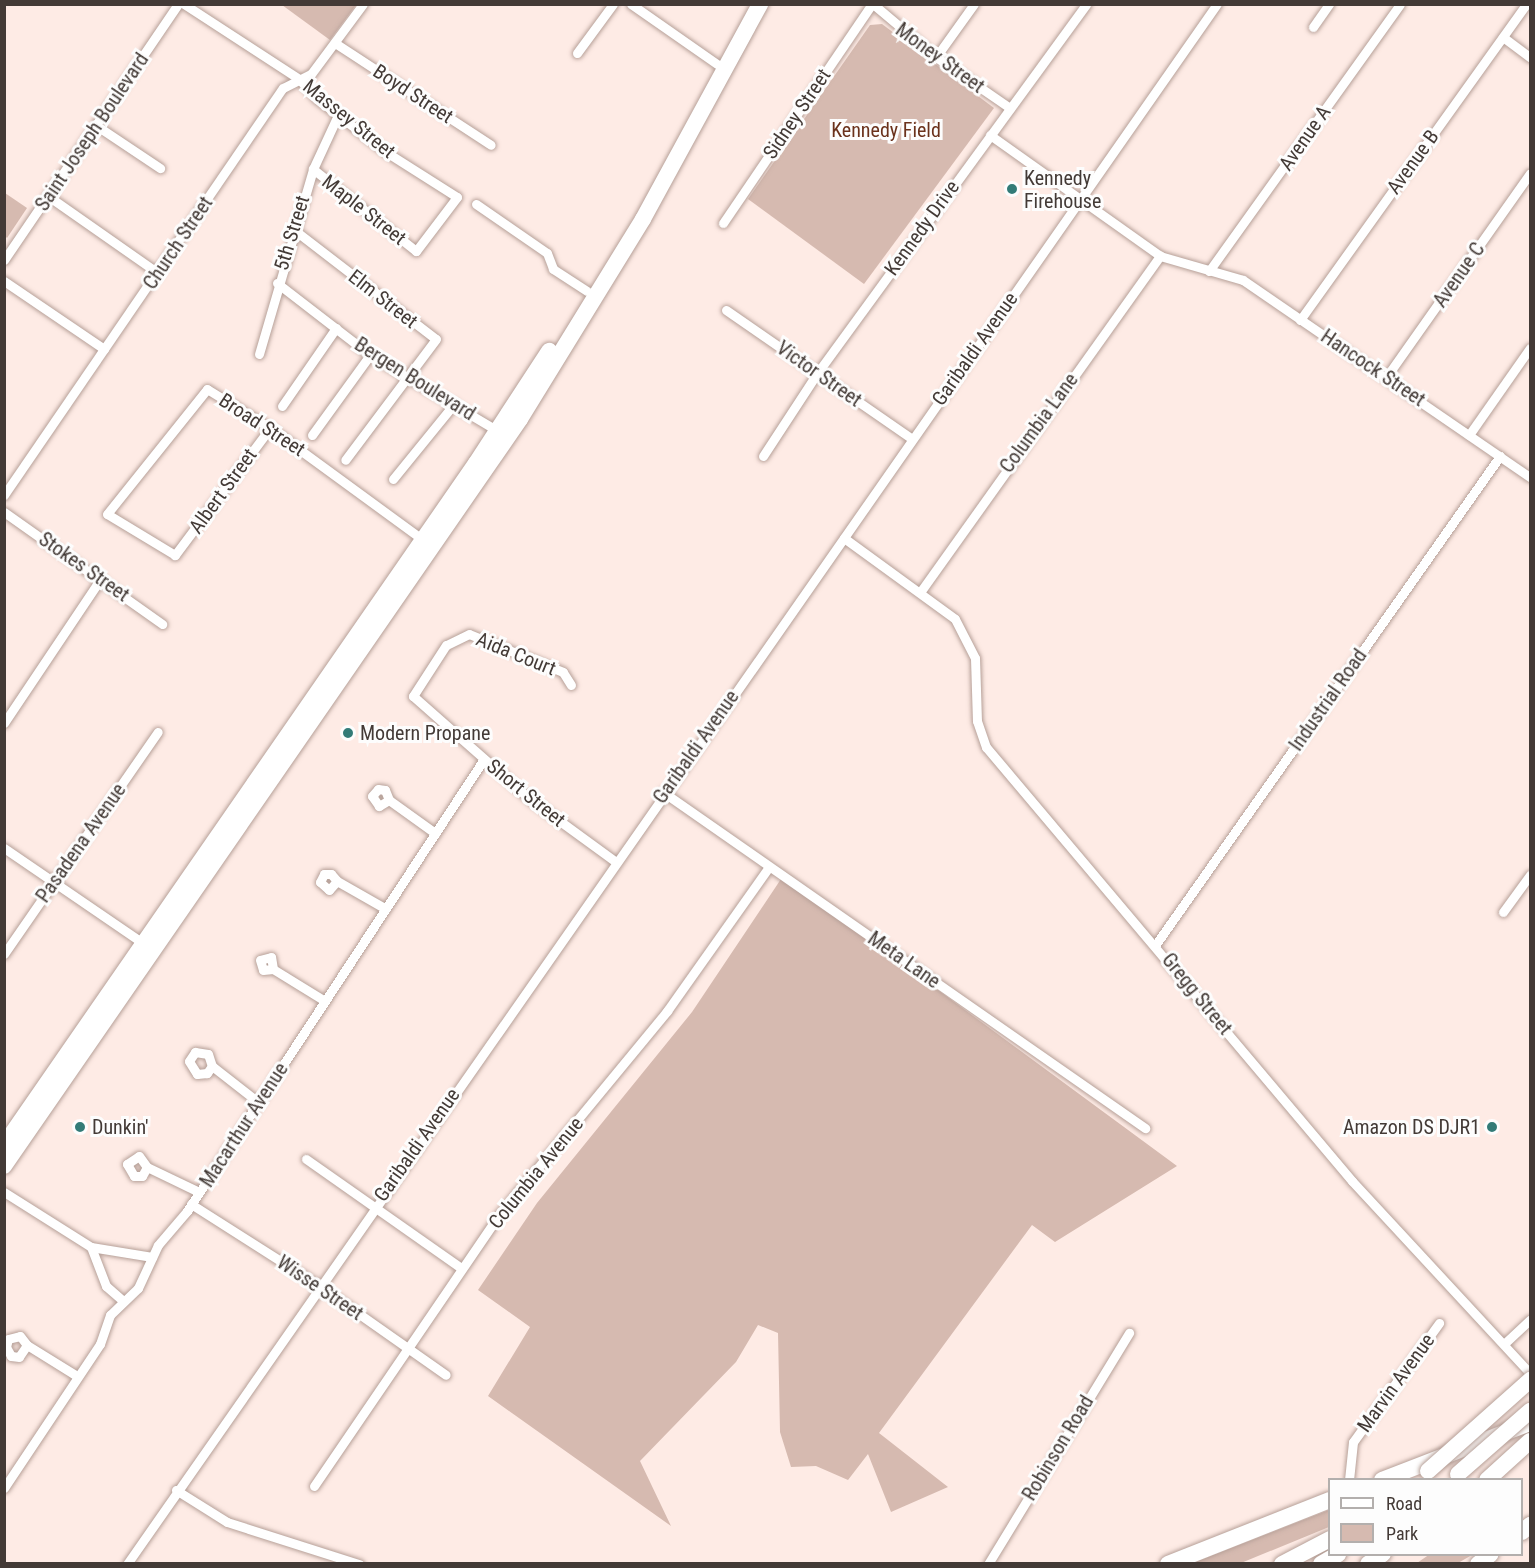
<!DOCTYPE html>
<style>
body{margin:0}
#map{position:relative;width:1535px;height:1568px;overflow:hidden;background:#feebe5;font-family:"Roboto Condensed",sans-serif}
div>[style]{position:absolute}
.green>*{inset:0;background:#d6bab0}
.roads{filter:drop-shadow(0 0 2px #b6a098) drop-shadow(0 0 2px #b6a098)}
.street>*{height:9px;margin:-4.5px;padding:0 4.5px;transform-origin:4.5px;border-radius:4.5px;background:#fff}
.highway>*{height:16px;margin:-8px;padding:0 8px;transform-origin:8px;border-radius:8px;background:#fff}
.bridges{filter:drop-shadow(0 0 2px #b6a098) drop-shadow(0 0 2px #b6a098)}
.highway-bridge>*{height:16px;margin:-8px;padding:0 8px;transform-origin:8px;border-radius:8px;background:#fff}
.dots>*{width:16px;height:16px;translate:-50% -50%;box-sizing:border-box;border:3px solid #fdfdfd;border-radius:50%}
span{translate:-50% -50%;white-space:nowrap;text-align:center;line-height:1.15;-webkit-text-stroke:6px #fdfdfd;paint-order:stroke}
.street-label{font-size:20px;color:#433a36}
.park-label{font-size:20px;color:#6b321c}
.poi-label{font-size:20px;color:#433a36}
.left{translate:0 -50%;text-align:left}
.right{translate:-100% -50%;text-align:right}
.frame{position:absolute;inset:0;border:6px solid #433a36;pointer-events:none}
.legend{position:absolute;left:1328px;top:1478px;width:195px;height:78px;box-sizing:border-box;background:#fdfdfd;border:2px solid #b3afad;margin:0;padding:8px 10px;list-style:none;font-size:18px;color:#433a36}
.legend li{display:flex;align-items:center;gap:12px;height:30px}
.legend b{width:30px;border:2px solid #b3afad}
</style>
<div id="map">
<div class="green">
<div style="clip-path:polygon(282px 5px,356px 5px,330px 40px)"></div>
<div style="clip-path:polygon(882px 24px,994px 108px,864px 284px,748px 199px,870px 25px)"></div>
<div style="clip-path:polygon(5px 193px,27px 208px,7px 238px,5px 236px)"></div>
<div style="clip-path:polygon(783px 876px,1177px 1166px,1055px 1242px,1032px 1225px,879px 1433px,948px 1487px,891px 1512px,868px 1454px,848px 1480px,816px 1466px,791px 1467px,780px 1432px,778px 1333px,758px 1325px,736px 1362px,640px 1461px,671px 1526px,488px 1396px,530px 1327px,478px 1290px,537px 1203px,692px 1012px)"></div>
<div style="clip-path:polygon(1329px 1510px,1329px 1527px,1241px 1563px,1193px 1563px)"></div>
<div style="clip-path:polygon(1430px 1554px,1472px 1554px,1472px 1555px,1458px 1563px,1417px 1563px)"></div>
</div>
<div class="roads">
<div class="street">
<div style="left:184px;top:4px;width:137px;rotate:33.1deg"></div>
<div style="left:299px;top:79px;width:25px;rotate:48deg"></div>
<div style="left:316px;top:98px;width:88px;rotate:37.6deg"></div>
<div style="left:386px;top:152px;width:84px;rotate:32.4deg"></div>
<div style="left:457px;top:197px;width:68px;rotate:127.2deg"></div>
<div style="left:416px;top:251px;width:132px;rotate:-141.5deg"></div>
<div style="left:631px;top:4px;width:105px;rotate:34.9deg"></div>
<div style="left:873px;top:4px;width:82px;rotate:40.1deg"></div>
<div style="left:936px;top:57px;width:90px;rotate:34.6deg"></div>
<div style="left:1313px;top:27px;width:28px;rotate:-55deg"></div>
<div style="left:1503px;top:37px;width:34px;rotate:37deg"></div>
<div style="left:335px;top:43px;width:186px;rotate:33.2deg"></div>
<div style="left:577px;top:53px;width:61px;rotate:-53.7deg"></div>
<div style="left:936px;top:57px;width:65px;rotate:-54.4deg"></div>
<div style="left:97px;top:126px;width:76px;rotate:33.7deg"></div>
<div style="left:990px;top:135px;width:209px;rotate:35.4deg"></div>
<div style="left:1160px;top:256px;width:86px;rotate:16.1deg"></div>
<div style="left:1243px;top:280px;width:348px;rotate:34.5deg"></div>
<div style="left:48px;top:196px;width:134px;rotate:35deg"></div>
<div style="left:476px;top:204px;width:86px;rotate:34.6deg"></div>
<div style="left:547px;top:253px;width:17px;rotate:69deg"></div>
<div style="left:553px;top:269px;width:40px;rotate:32.9deg"></div>
<div style="left:723px;top:223px;width:265px;rotate:-55.8deg"></div>
<div style="left:293px;top:229px;width:180px;rotate:37.6deg"></div>
<div style="left:436px;top:339px;width:151px;rotate:126.9deg"></div>
<div style="left:4px;top:260px;width:310px;rotate:-55.8deg"></div>
<div style="left:1209px;top:271px;width:328px;rotate:-54.4deg"></div>
<div style="left:4px;top:281px;width:121px;rotate:34.2deg"></div>
<div style="left:277px;top:283px;width:118px;rotate:37.7deg"></div>
<div style="left:370px;top:355px;width:149px;rotate:30.7deg"></div>
<div style="left:726px;top:310px;width:225px;rotate:34.7deg"></div>
<div style="left:1300px;top:320px;width:388px;rotate:-54.4deg"></div>
<div style="left:259px;top:354px;width:193px;rotate:-73.7deg"></div>
<div style="left:313px;top:169px;width:60px;rotate:-65.2deg"></div>
<div style="left:1387px;top:376px;width:248px;rotate:-54.8deg"></div>
<div style="left:282px;top:406px;width:95px;rotate:-55.3deg"></div>
<div style="left:270px;top:428px;width:159px;rotate:126.8deg"></div>
<div style="left:175px;top:555px;width:79px;rotate:-148.9deg"></div>
<div style="left:107px;top:514px;width:160px;rotate:-51.3deg"></div>
<div style="left:207px;top:389px;width:74px;rotate:31.8deg"></div>
<div style="left:270px;top:428px;width:190px;rotate:36.2deg"></div>
<div style="left:312px;top:435px;width:99px;rotate:-54.1deg"></div>
<div style="left:1469px;top:435px;width:106px;rotate:-55deg"></div>
<div style="left:763px;top:456px;width:100px;rotate:-56.8deg"></div>
<div style="left:818px;top:372px;width:455px;rotate:-53.9deg"></div>
<div style="left:393px;top:479px;width:97px;rotate:-50.9deg"></div>
<div style="left:4px;top:495px;width:493px;rotate:-55.6deg"></div>
<div style="left:283px;top:88px;width:31px;rotate:-27deg"></div>
<div style="left:311px;top:74px;width:87px;rotate:-53.4deg"></div>
<div style="left:4px;top:512px;width:194px;rotate:35.3deg"></div>
<div style="left:844px;top:538px;width:137px;rotate:36.1deg"></div>
<div style="left:955px;top:619px;width:44px;rotate:62.9deg"></div>
<div style="left:975px;top:658px;width:63px;rotate:88.2deg"></div>
<div style="left:977px;top:721px;width:28px;rotate:71deg"></div>
<div style="left:986px;top:747px;width:568px;rotate:49.86deg"></div>
<div style="left:1352px;top:1181px;width:262px;rotate:47.2deg"></div>
<div style="left:921px;top:591px;width:412px;rotate:-54.5deg"></div>
<div style="left:571px;top:685px;width:15px;rotate:-122deg"></div>
<div style="left:563px;top:672px;width:101px;rotate:-158deg"></div>
<div style="left:469px;top:634px;width:25px;rotate:154deg"></div>
<div style="left:446px;top:645px;width:61px;rotate:122.9deg"></div>
<div style="left:413px;top:696px;width:157px;rotate:41.4deg"></div>
<div style="left:531px;top:800px;width:105px;rotate:36.1deg"></div>
<div style="left:4px;top:723px;width:174px;rotate:-56.2deg"></div>
<div style="left:663px;top:792px;width:588px;rotate:34.88deg"></div>
<div style="left:389px;top:800px;width:12px;rotate:149deg"></div>
<div style="left:379px;top:806px;width:12px;rotate:-125deg"></div>
<div style="left:372px;top:796px;width:9px;rotate:-49deg"></div>
<div style="left:378px;top:789px;width:7px;rotate:8deg"></div>
<div style="left:385px;top:790px;width:11px;rotate:68deg"></div>
<div style="left:389px;top:800px;width:57px;rotate:35.7deg"></div>
<div style="left:4px;top:848px;width:170px;rotate:34.4deg"></div>
<div style="left:337px;top:881px;width:12px;rotate:132deg"></div>
<div style="left:329px;top:890px;width:12px;rotate:-138deg"></div>
<div style="left:320px;top:882px;width:9px;rotate:-63deg"></div>
<div style="left:324px;top:874px;width:7px"></div>
<div style="left:331px;top:874px;width:9px;rotate:49deg"></div>
<div style="left:337px;top:881px;width:56px;rotate:29.7deg"></div>
<div style="left:1503px;top:912px;width:46px;rotate:-53.9deg"></div>
<div style="left:1156px;top:944px;width:597px;rotate:-54.82deg"></div>
<div style="left:4px;top:954px;width:270px;rotate:-55.3deg"></div>
<div style="left:273px;top:969px;width:12px;rotate:-99deg"></div>
<div style="left:271px;top:957px;width:11px;rotate:165deg"></div>
<div style="left:260px;top:960px;width:10px;rotate:73deg"></div>
<div style="left:263px;top:970px;width:10px;rotate:-6deg"></div>
<div style="left:273px;top:969px;width:61px;rotate:31.6deg"></div>
<div style="left:212px;top:1066px;width:9px;rotate:126deg"></div>
<div style="left:207px;top:1073px;width:10px;rotate:174deg"></div>
<div style="left:197px;top:1074px;width:15px;rotate:-122deg"></div>
<div style="left:189px;top:1061px;width:11px;rotate:-56deg"></div>
<div style="left:195px;top:1052px;width:13px;rotate:9deg"></div>
<div style="left:208px;top:1054px;width:13px;rotate:72deg"></div>
<div style="left:212px;top:1066px;width:58px;rotate:38deg"></div>
<div style="left:306px;top:1159px;width:189px;rotate:35.1deg"></div>
<div style="left:147px;top:1167px;width:10px;rotate:119deg"></div>
<div style="left:142px;top:1176px;width:8px;rotate:180deg"></div>
<div style="left:134px;top:1176px;width:14px;rotate:-120deg"></div>
<div style="left:127px;top:1164px;width:14px;rotate:-34deg"></div>
<div style="left:139px;top:1156px;width:14px;rotate:54deg"></div>
<div style="left:147px;top:1167px;width:58px;rotate:25.7deg"></div>
<div style="left:4px;top:1192px;width:103px;rotate:32.3deg"></div>
<div style="left:91px;top:1247px;width:62px;rotate:9.3deg"></div>
<div style="left:191px;top:1204px;width:151px;rotate:32.5deg"></div>
<div style="left:318px;top:1285px;width:156px;rotate:35.1deg"></div>
<div style="left:91px;top:1247px;width:42px;rotate:69deg"></div>
<div style="left:106px;top:1286px;width:23px;rotate:41deg"></div>
<div style="left:1505px;top:1343px;width:34px;rotate:-43deg"></div>
<div style="left:27px;top:1345px;width:14px;rotate:124deg"></div>
<div style="left:19px;top:1357px;width:8px;rotate:-173deg"></div>
<div style="left:11px;top:1356px;width:10px;rotate:-119deg"></div>
<div style="left:6px;top:1347px;width:8px;rotate:-76deg"></div>
<div style="left:8px;top:1339px;width:12px;rotate:-14deg"></div>
<div style="left:20px;top:1336px;width:11px;rotate:52deg"></div>
<div style="left:27px;top:1345px;width:59px;rotate:31.8deg"></div>
<div style="left:1349px;top:1480px;width:38px;rotate:-84deg"></div>
<div style="left:1353px;top:1442px;width:147px;rotate:-54.1deg"></div>
<div style="left:314px;top:1486px;width:327px;rotate:-55.7deg"></div>
<div style="left:498px;top:1216px;width:266px;rotate:-50.5deg"></div>
<div style="left:667px;top:1011px;width:176px;rotate:-54.7deg"></div>
<div style="left:4px;top:1488px;width:173px;rotate:-56.3deg"></div>
<div style="left:100px;top:1344px;width:31px;rotate:-71deg"></div>
<div style="left:110px;top:1315px;width:39px;rotate:-44deg"></div>
<div style="left:138px;top:1288px;width:47px;rotate:-65.1deg"></div>
<div style="left:158px;top:1245px;width:45px;rotate:-49.5deg"></div>
<div style="left:187px;top:1211px;width:541px;rotate:-56.69deg"></div>
<div style="left:176px;top:1490px;width:60px;rotate:32.1deg"></div>
<div style="left:227px;top:1522px;width:139px;rotate:17.7deg"></div>
<div style="left:127px;top:1564px;width:1903px;rotate:-55.06deg"></div>
<div style="left:988px;top:1564px;width:271px;rotate:-58.6deg"></div>
</div>
<div class="highway">
<div style="left:4px;top:1145px;width:829px;rotate:-55.31deg"></div>
<div style="left:476px;top:463px;width:134px;rotate:-56.9deg"></div>
<div style="left:4px;top:1166px;width:908px;rotate:-55.36deg"></div>
<div style="left:520px;top:419px;width:235px;rotate:-58.4deg"></div>
<div style="left:643px;top:219px;width:245px;rotate:-61.4deg"></div>
<div style="left:1382px;top:1480px;width:159px;rotate:-21.1deg"></div>
<div style="left:1487px;top:1480px;width:58px;rotate:-42.2deg"></div>
<div style="left:1522px;top:1532px;width:11px;rotate:-41deg"></div>
<div style="left:1168px;top:1564px;width:174px;rotate:-21.6deg"></div>
<div style="left:1282px;top:1564px;width:54px;rotate:-27.5deg"></div>
<div style="left:1321px;top:1564px;width:20px;rotate:-30deg"></div>
<div style="left:1368px;top:1564px;width:18px;rotate:-34deg"></div>
<div style="left:1478px;top:1564px;width:16px;rotate:-38deg"></div>
</div>
</div>
<div class="bridges">
<div class="highway-bridge">
<div style="left:1428px;top:1471px;width:137px;rotate:-41.7deg"></div>
<div style="left:1458px;top:1474px;width:96px;rotate:-41.2deg"></div>
</div>
</div>
<div class="dots">
<div style="left:1012px;top:189px;background:#337b77"></div>
<div style="left:348px;top:733px;background:#337b77"></div>
<div style="left:80px;top:1127px;background:#337b77"></div>
<div style="left:1492px;top:1127px;background:#337b77"></div>
</div>
<div class="street-label">
<span style="left:940px;top:58px;rotate:36deg">Money Street</span>
<span style="left:413px;top:94px;rotate:33deg">Boyd Street</span>
<span style="left:797px;top:114px;rotate:-56deg">Sidney Street</span>
<span style="left:349px;top:119px;rotate:39deg">Massey Street</span>
<span style="left:92px;top:132px;rotate:-56deg">Saint Joseph Boulevard</span>
<span style="left:1305px;top:138px;rotate:-55deg">Avenue A</span>
<span style="left:1413px;top:162px;rotate:-54deg">Avenue B</span>
<span style="left:364px;top:210px;rotate:38deg">Maple Street</span>
<span style="left:922px;top:228px;rotate:-54deg">Kennedy Drive</span>
<span style="left:292px;top:233px;rotate:-73deg">5th Street</span>
<span style="left:178px;top:243px;rotate:-56deg">Church Street</span>
<span style="left:1459px;top:275px;rotate:-55deg">Avenue C</span>
<span style="left:383px;top:299px;rotate:38deg">Elm Street</span>
<span style="left:975px;top:349px;rotate:-55deg">Garibaldi Avenue</span>
<span style="left:1373px;top:368px;rotate:34deg">Hancock Street</span>
<span style="left:819px;top:374px;rotate:35deg">Victor Street</span>
<span style="left:415px;top:379px;rotate:32deg">Bergen Boulevard</span>
<span style="left:1039px;top:423px;rotate:-54deg">Columbia Lane</span>
<span style="left:262px;top:425px;rotate:33deg">Broad Street</span>
<span style="left:223px;top:491px;rotate:-54deg">Albert Street</span>
<span style="left:84px;top:567px;rotate:35deg">Stokes Street</span>
<span style="left:516px;top:654px;rotate:22deg">Aida Court</span>
<span style="left:1328px;top:700px;rotate:-55deg">Industrial Road</span>
<span style="left:696px;top:747px;rotate:-55deg">Garibaldi Avenue</span>
<span style="left:526px;top:793px;rotate:39deg">Short Street</span>
<span style="left:81px;top:843px;rotate:-55deg">Pasadena Avenue</span>
<span style="left:904px;top:960px;rotate:35deg">Meta Lane</span>
<span style="left:1197px;top:994px;rotate:51deg">Gregg Street</span>
<span style="left:244px;top:1125px;rotate:-57deg">Macarthur Avenue</span>
<span style="left:417px;top:1145px;rotate:-55deg">Garibaldi Avenue</span>
<span style="left:536px;top:1173px;rotate:-51deg">Columbia Avenue</span>
<span style="left:320px;top:1288px;rotate:34deg">Wisse Street</span>
<span style="left:1396px;top:1383px;rotate:-54deg">Marvin Avenue</span>
<span style="left:1058px;top:1448px;rotate:-59deg">Robinson Road</span>
</div>
<div class="park-label">
<span style="left:886px;top:130px">Kennedy Field</span>
</div>
<div class="poi-label">
<span class="left" style="left:1024px;top:190px">Kennedy<br>Firehouse</span>
<span class="left" style="left:360px;top:733px">Modern Propane</span>
<span class="left" style="left:92px;top:1127px">Dunkin'</span>
<span class="right" style="left:1480px;top:1127px">Amazon DS DJR1</span>
</div>
<div class="frame"></div>
<ul class="legend">
<li><b style="height:8px;background:#fff"></b>Road</li>
<li><b style="height:16px;background:#d6bab0"></b>Park</li>
</ul>
</div>
